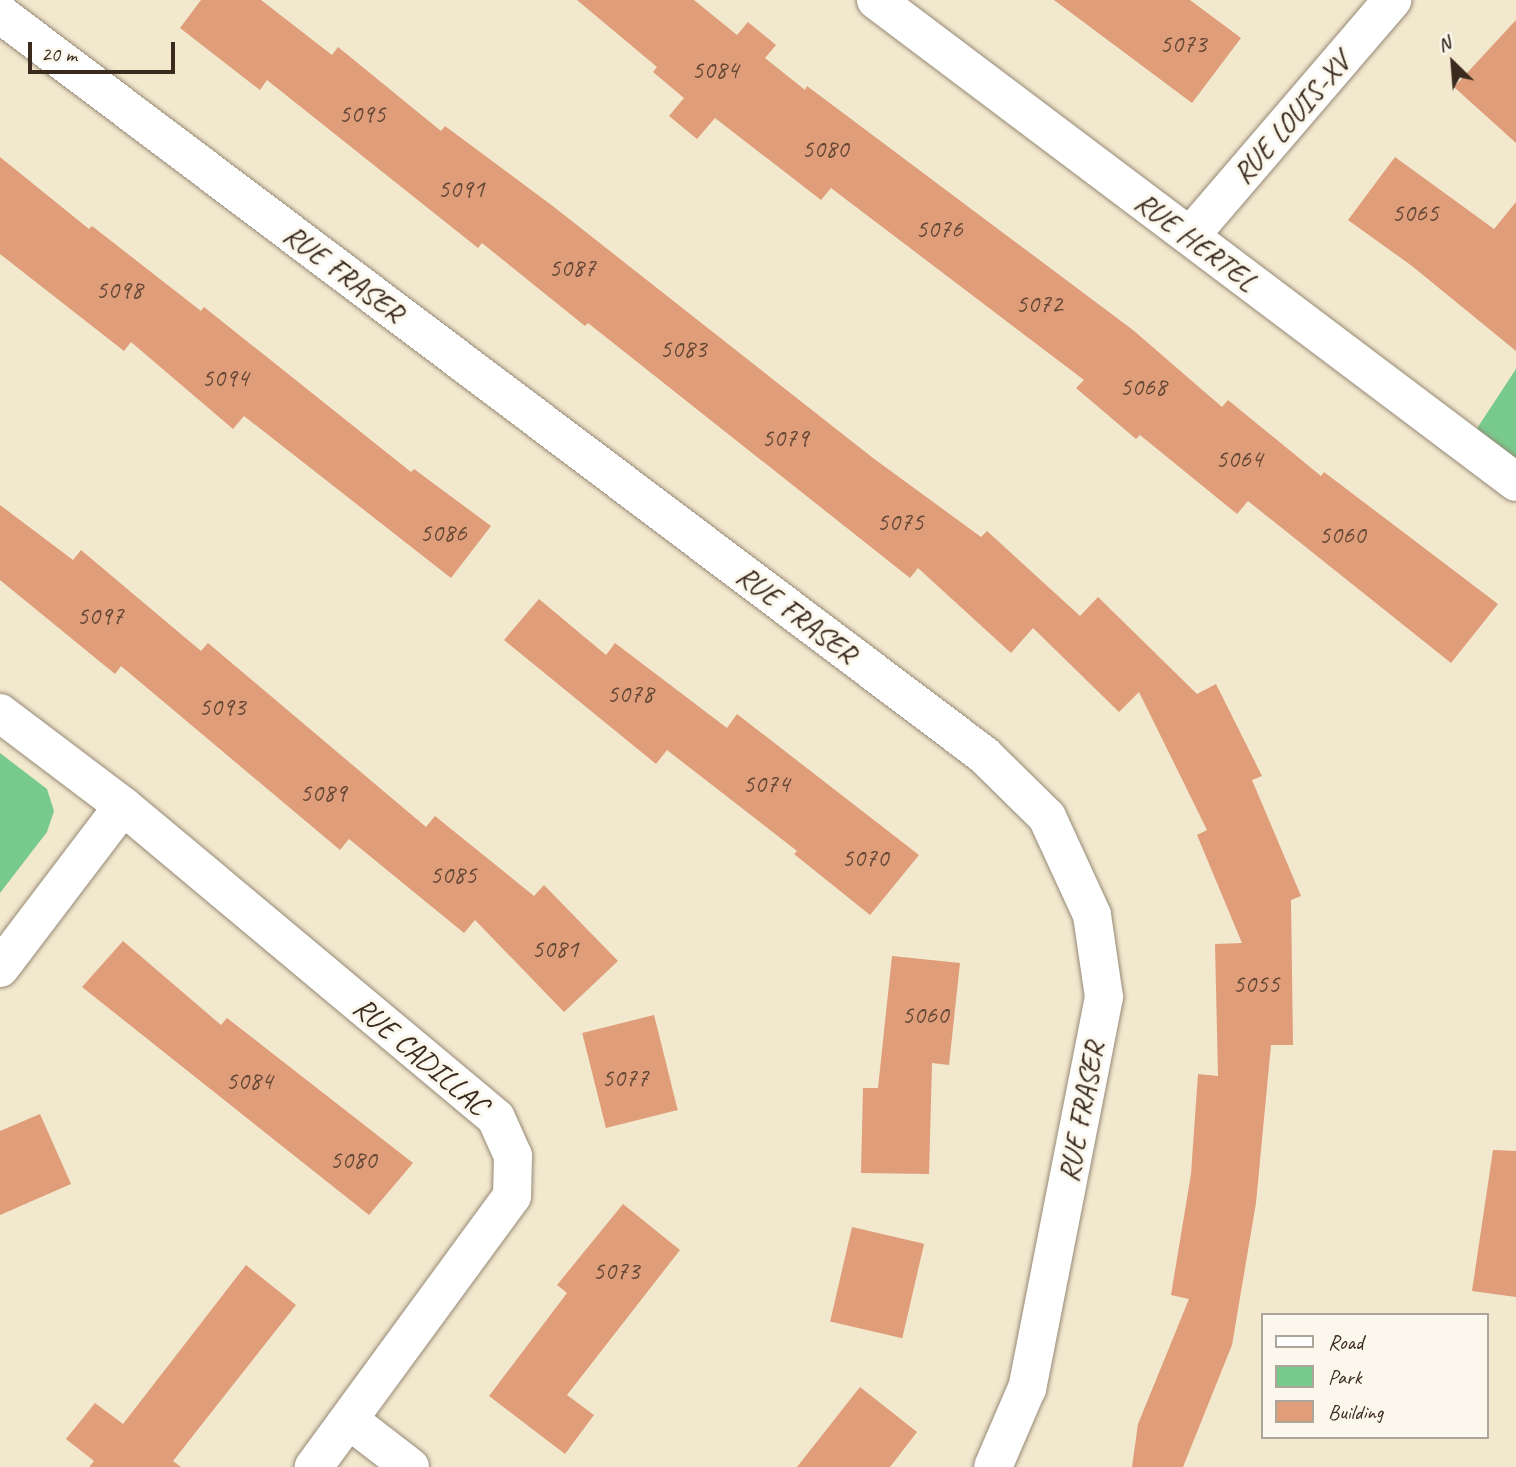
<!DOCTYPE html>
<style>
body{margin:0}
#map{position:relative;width:1516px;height:1467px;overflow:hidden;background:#f2e8ce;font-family:Caveat,sans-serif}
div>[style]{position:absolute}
.green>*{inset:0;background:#78ca8c}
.building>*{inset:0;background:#df9d7a;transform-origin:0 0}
.roads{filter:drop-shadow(0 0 2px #968976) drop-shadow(0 0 2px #968976)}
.street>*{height:38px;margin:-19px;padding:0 19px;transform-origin:19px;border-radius:19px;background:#fff}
span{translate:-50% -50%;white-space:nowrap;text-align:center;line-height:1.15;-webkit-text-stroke:6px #fbf7ec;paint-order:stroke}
.number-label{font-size:26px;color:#644735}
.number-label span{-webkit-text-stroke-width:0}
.street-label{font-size:30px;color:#3b2a1e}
.legend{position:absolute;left:1261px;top:1313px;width:228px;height:126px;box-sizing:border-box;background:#fbf7ec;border:2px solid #aea59a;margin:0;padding:9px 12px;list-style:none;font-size:21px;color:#3b2a1e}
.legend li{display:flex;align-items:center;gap:14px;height:35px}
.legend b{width:35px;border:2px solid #aea59a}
.north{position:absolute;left:1418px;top:28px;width:70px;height:70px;-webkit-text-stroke:5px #fbf7ec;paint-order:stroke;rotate:335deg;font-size:19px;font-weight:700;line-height:28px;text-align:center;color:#3b2a1e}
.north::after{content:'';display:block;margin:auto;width:24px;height:32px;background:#3b2a1e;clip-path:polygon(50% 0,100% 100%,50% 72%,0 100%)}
.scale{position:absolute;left:28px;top:42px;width:147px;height:32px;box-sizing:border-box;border:4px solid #3b2a1e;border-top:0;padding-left:9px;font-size:21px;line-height:24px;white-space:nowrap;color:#3b2a1e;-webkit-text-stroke:5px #fbf7ec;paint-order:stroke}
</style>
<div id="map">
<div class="green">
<div style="clip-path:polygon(1516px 369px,1516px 482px,1466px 445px)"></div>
<div style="clip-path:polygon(0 753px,47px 789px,54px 811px,47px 832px,0 893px)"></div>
</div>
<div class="building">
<div style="clip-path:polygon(201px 0,261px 0,332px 55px,338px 47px,441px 131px,445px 126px,554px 207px,873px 458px,981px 537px,987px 531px,1080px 616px,1098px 597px,1197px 694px,1216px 684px,1262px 776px,1252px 780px,1301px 896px,1291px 900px,1293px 1045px,1271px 1045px,1256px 1203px,1232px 1345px,1183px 1467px,1132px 1467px,1138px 1424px,1189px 1299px,1171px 1295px,1191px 1174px,1198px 1074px,1218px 1076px,1215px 944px,1242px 943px,1197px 835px,1207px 830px,1139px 692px,1119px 712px,1033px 628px,1011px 653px,918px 568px,910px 578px,588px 323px,585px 326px,482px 243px,478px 248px,267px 80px,260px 90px,180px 28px)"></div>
<div style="clip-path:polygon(577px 0,694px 0,737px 35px,748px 22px,776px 45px,765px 58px,805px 90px,807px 86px,1133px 330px,1222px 407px,1228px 400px,1321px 476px,1324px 472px,1498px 604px,1451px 663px,1248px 501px,1237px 514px,1140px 435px,1136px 439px,1076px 388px,1084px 380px,831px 188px,821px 200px,715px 118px,697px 139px,669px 116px,684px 98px,653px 72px,657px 67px)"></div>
<div style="clip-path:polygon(1054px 0,1190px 0,1241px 38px,1192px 103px)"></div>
<div style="clip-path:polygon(1516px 20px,1516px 143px,1454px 87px)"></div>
<div style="clip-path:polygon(0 157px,89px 229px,92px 226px,201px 311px,204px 307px,411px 472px,414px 469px,491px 526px,451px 578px,244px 416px,233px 429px,131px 342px,124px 351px,0 254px)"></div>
<div style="clip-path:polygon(1395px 157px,1494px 229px,1516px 202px,1516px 351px,1412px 266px,1348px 220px)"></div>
<div style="clip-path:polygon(0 505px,73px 560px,81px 550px,201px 651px,208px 643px,426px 827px,435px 816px,534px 896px,544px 885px,618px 961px,564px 1012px,475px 920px,464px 933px,349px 839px,340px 850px,121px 666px,115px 674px,0 580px)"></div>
<div style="clip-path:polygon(539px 599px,606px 655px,615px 643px,727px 728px,737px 714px,919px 855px,870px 915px,794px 854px,797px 851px,667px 750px,656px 764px,504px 640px)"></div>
<div style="clip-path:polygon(123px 941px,221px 1025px,227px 1018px,413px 1163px,369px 1215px,82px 987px)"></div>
<div style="clip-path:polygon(892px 956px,960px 963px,949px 1065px,932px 1063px,929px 1174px,861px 1173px,863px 1088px,878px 1088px)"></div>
<div style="left:654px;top:1015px;width:98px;height:74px;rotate:76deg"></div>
<div style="clip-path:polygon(40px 1114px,71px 1184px,0 1215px,0 1131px)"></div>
<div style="clip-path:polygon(1493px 1150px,1516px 1151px,1516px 1297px,1472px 1291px)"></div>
<div style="clip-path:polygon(623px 1204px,680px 1250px,567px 1395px,594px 1415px,565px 1454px,489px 1396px,567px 1293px,557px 1285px)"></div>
<div style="left:852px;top:1227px;width:74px;height:97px;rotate:13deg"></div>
<div style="clip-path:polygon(246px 1265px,296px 1305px,173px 1461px,181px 1467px,89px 1467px,94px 1461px,66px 1439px,95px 1403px,123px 1424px)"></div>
<div style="clip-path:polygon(860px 1387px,917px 1432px,890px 1467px,797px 1467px)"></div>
</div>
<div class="roads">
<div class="street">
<div style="left:876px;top:0;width:801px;rotate:36.98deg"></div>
<div style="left:0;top:14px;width:1232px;rotate:36.98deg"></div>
<div style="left:984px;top:755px;width:88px;rotate:44.5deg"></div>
<div style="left:1047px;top:817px;width:108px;rotate:65.3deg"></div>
<div style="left:1092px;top:915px;width:83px;rotate:81.7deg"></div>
<div style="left:1104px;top:997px;width:399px;rotate:101.1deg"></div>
<div style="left:1027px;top:1388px;width:86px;rotate:113.3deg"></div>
<div style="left:1190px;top:236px;width:311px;rotate:-49.4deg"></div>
<div style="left:0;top:713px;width:154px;rotate:37.1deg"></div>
<div style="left:123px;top:806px;width:486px;rotate:39.9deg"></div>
<div style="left:496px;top:1118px;width:42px;rotate:65.9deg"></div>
<div style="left:513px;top:1156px;width:40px;rotate:91.4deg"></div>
<div style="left:512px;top:1196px;width:336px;rotate:126.2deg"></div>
<div style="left:0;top:968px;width:203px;rotate:-52.8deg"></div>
<div style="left:349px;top:1420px;width:77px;rotate:37.6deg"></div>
</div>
</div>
<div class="number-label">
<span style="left:1183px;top:44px">5073</span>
<span style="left:715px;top:70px">5084</span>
<span style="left:362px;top:114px">5095</span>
<span style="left:825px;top:149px">5080</span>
<span style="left:461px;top:189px">5091</span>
<span style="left:1415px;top:213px">5065</span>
<span style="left:939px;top:229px">5076</span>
<span style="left:572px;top:268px">5087</span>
<span style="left:119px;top:290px">5098</span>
<span style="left:1039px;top:304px">5072</span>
<span style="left:683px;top:349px">5083</span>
<span style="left:225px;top:378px">5094</span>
<span style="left:1143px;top:387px">5068</span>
<span style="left:785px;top:438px">5079</span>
<span style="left:1239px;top:459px">5064</span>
<span style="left:900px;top:522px">5075</span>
<span style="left:443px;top:533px">5086</span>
<span style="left:1342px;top:535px">5060</span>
<span style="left:100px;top:616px">5097</span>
<span style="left:630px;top:694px">5078</span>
<span style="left:222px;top:707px">5093</span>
<span style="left:766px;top:784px">5074</span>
<span style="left:323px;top:793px">5089</span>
<span style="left:865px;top:858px">5070</span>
<span style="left:453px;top:875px">5085</span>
<span style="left:555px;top:949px">5081</span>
<span style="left:1256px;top:984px">5055</span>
<span style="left:925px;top:1015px">5060</span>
<span style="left:625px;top:1078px">5077</span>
<span style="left:249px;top:1081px">5084</span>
<span style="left:353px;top:1160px">5080</span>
<span style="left:616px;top:1271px">5073</span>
</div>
<div class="street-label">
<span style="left:1291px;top:118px;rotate:-49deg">RUE LOUIS-XV</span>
<span style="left:1196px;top:241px;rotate:37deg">RUE HERTEL</span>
<span style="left:344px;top:273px;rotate:37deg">RUE FRASER</span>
<span style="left:797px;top:614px;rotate:37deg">RUE FRASER</span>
<span style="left:421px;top:1056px;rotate:40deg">RUE CADILLAC</span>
<span style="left:1081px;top:1112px;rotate:-79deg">RUE FRASER</span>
</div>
<ul class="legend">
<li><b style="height:9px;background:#fff"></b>Road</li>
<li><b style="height:19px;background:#78ca8c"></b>Park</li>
<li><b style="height:19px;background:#df9d7a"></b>Building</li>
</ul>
<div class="north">N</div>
<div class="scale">20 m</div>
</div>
